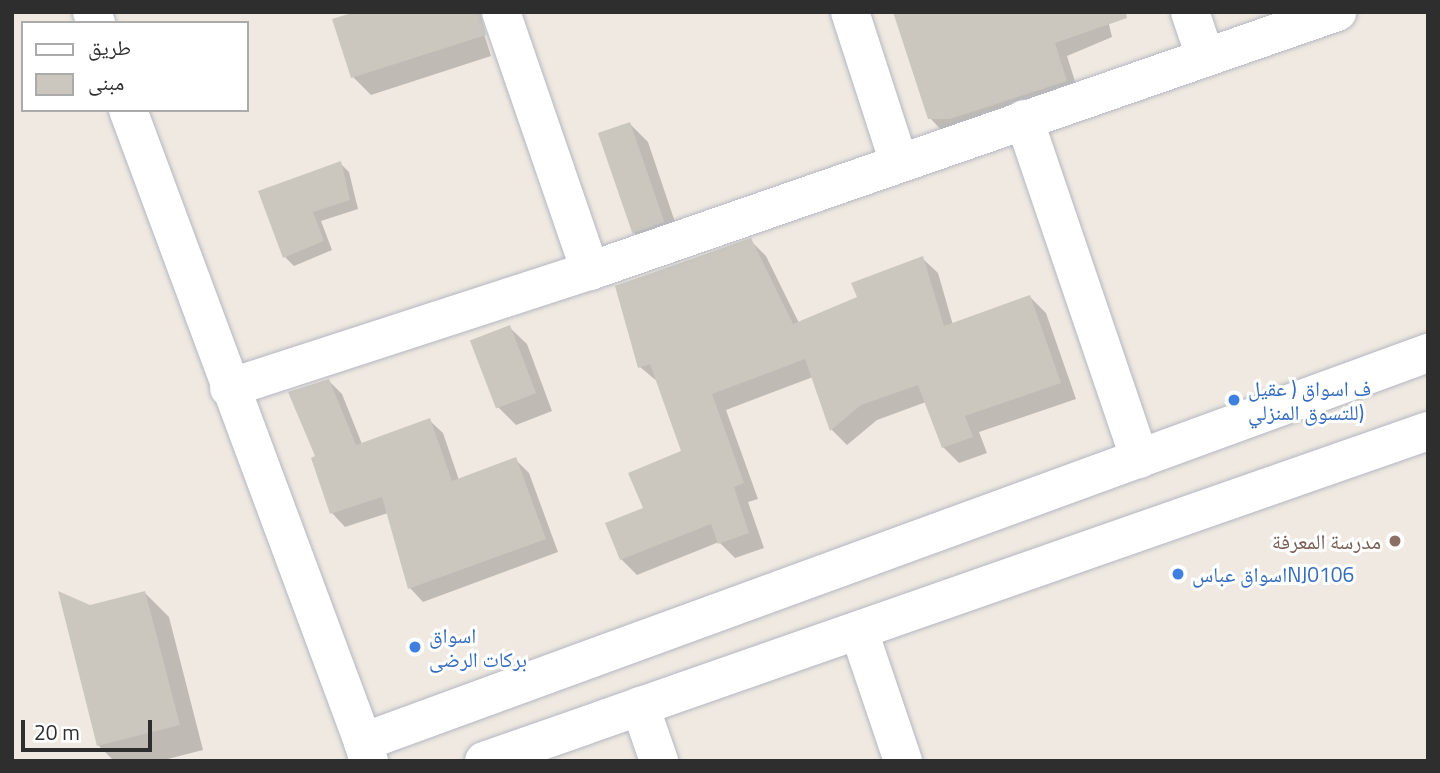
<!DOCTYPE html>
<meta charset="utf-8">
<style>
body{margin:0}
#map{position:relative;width:1440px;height:773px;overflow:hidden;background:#efe9e1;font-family:"Titillium Web","Noto Naskh Arabic",sans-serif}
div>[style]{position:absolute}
.shadow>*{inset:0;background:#0003}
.building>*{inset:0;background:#cbc7bf;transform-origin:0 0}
.roads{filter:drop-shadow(0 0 2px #b4b7c1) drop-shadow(0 0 2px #b4b7c1)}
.minor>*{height:38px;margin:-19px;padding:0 19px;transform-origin:19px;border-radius:19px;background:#fff}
.tertiary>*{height:38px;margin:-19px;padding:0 19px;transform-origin:19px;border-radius:19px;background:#fff}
.dots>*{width:19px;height:19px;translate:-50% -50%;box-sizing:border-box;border:4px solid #fff;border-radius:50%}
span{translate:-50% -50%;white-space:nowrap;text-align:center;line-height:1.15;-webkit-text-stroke:6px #fff;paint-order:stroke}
.shop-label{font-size:21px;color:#366cbe}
.left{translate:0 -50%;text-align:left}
.education-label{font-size:21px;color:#785e54}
.right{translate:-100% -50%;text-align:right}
.frame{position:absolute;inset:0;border:14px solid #2e2e2e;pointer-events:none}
.legend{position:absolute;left:21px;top:21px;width:228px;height:91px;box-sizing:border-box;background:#fff;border:2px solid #ababab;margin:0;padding:9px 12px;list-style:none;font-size:21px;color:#2e2e2e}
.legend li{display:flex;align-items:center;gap:14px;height:35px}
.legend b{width:35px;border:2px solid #ababab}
.scale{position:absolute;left:21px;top:720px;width:131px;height:32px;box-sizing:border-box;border:4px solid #2e2e2e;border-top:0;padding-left:9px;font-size:21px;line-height:24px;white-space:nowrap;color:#2e2e2e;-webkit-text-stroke:5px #fff;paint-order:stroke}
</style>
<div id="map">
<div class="shadow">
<div style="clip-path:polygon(477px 12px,491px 56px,371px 95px,353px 77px,335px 21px)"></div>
<div style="clip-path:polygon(1106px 12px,1112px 37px,1067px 56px,1079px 94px,943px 132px,930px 118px)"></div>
<div style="clip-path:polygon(630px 124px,648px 142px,681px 240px,651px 250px,633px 232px)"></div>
<div style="clip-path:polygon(340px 163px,349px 172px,358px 209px,321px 221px,332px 250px,294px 266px,285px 257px)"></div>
<div style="clip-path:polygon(750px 240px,766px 256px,799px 323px,860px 298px,922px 258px,938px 273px,953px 325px,1030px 297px,1046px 313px,1076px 399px,979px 432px,987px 453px,959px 463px,943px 447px,926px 402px,877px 420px,847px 445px,832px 430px,813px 377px,726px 410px,758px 499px,748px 502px,764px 548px,735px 558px,719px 542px,637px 575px,621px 559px,645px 509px,683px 452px,658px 382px,640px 367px)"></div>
<div style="clip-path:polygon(509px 327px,527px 344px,552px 411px,516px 425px,498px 407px)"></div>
<div style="clip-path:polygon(329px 381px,342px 394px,362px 444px,429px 420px,443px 433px,459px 480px,515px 459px,529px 473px,558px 552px,423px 602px,410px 588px,388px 513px,345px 527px,332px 513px,318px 457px)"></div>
<div style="clip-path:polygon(145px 593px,169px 617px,203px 750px,160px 761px,114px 761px,99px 746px,60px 594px,90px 606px)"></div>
</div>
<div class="building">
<div style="clip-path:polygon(355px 12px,480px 12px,486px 35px,351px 78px,332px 19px)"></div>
<div style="clip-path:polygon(893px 12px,1126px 12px,1127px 18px,1055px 43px,1067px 81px,950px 119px,928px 119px)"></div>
<div style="left:630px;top:122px;width:106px;height:34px;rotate:71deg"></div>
<div style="clip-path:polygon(341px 161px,350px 200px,313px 212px,324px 241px,283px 258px,258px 191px)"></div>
<div style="clip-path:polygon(751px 238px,793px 324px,857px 297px,851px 283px,923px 256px,944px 326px,1030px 295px,1061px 383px,965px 416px,973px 437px,942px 448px,918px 385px,861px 405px,830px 431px,805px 359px,712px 394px,744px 483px,734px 487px,749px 533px,718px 544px,711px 524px,620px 560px,605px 523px,643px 508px,628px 473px,681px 451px,650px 364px,638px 368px,615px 286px)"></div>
<div style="left:510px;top:325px;width:73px;height:43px;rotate:69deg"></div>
<div style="clip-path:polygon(329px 379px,356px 445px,430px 418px,452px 481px,516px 457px,546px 539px,408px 589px,382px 497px,330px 514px,311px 458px,315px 456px,288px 392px)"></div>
<div style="clip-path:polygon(58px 591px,90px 605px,145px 591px,180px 725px,97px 746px)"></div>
</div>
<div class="roads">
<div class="minor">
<div style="left:92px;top:12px;width:12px;rotate:70deg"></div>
<div style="left:501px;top:12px;width:274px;rotate:71deg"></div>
<div style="left:850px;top:12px;width:159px;rotate:72deg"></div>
<div style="left:1190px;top:12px;width:46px;rotate:71.2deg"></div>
<div style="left:128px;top:110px;width:674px;rotate:69.6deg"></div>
<div style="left:1024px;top:119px;width:359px;rotate:71.2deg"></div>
<div style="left:229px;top:388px;width:379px;rotate:-18deg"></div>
<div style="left:590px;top:271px;width:791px;rotate:-19.12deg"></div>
<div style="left:859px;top:631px;width:137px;rotate:71.3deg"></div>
<div style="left:640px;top:706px;width:58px;rotate:70.9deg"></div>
</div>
<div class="tertiary">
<div style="left:369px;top:761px;width:20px;rotate:-108deg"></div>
<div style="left:363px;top:742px;width:1134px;rotate:-20.07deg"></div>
<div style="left:484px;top:761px;width:1000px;rotate:-19.27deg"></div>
</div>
</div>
<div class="dots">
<div style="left:1234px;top:400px;background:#3f7fe0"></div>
<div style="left:1395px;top:541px;background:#8d6e63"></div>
<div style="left:1178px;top:574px;background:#3f7fe0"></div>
<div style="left:415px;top:647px;background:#3f7fe0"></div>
</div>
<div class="shop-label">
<span class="left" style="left:1248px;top:400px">ف اسواق ( عقيل<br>للتسوق المنزلي)</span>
<span class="left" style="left:1192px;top:574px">اسواق عباسNJ0106</span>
<span class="left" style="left:429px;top:647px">اسواق<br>بركات الرضى</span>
</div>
<div class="education-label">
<span class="right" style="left:1381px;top:541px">مدرسة المعرفة</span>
</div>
<div class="frame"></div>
<ul class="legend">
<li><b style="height:9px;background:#fff"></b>طريق</li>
<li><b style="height:19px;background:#cbc7bf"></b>مبنى</li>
</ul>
<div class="scale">20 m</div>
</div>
